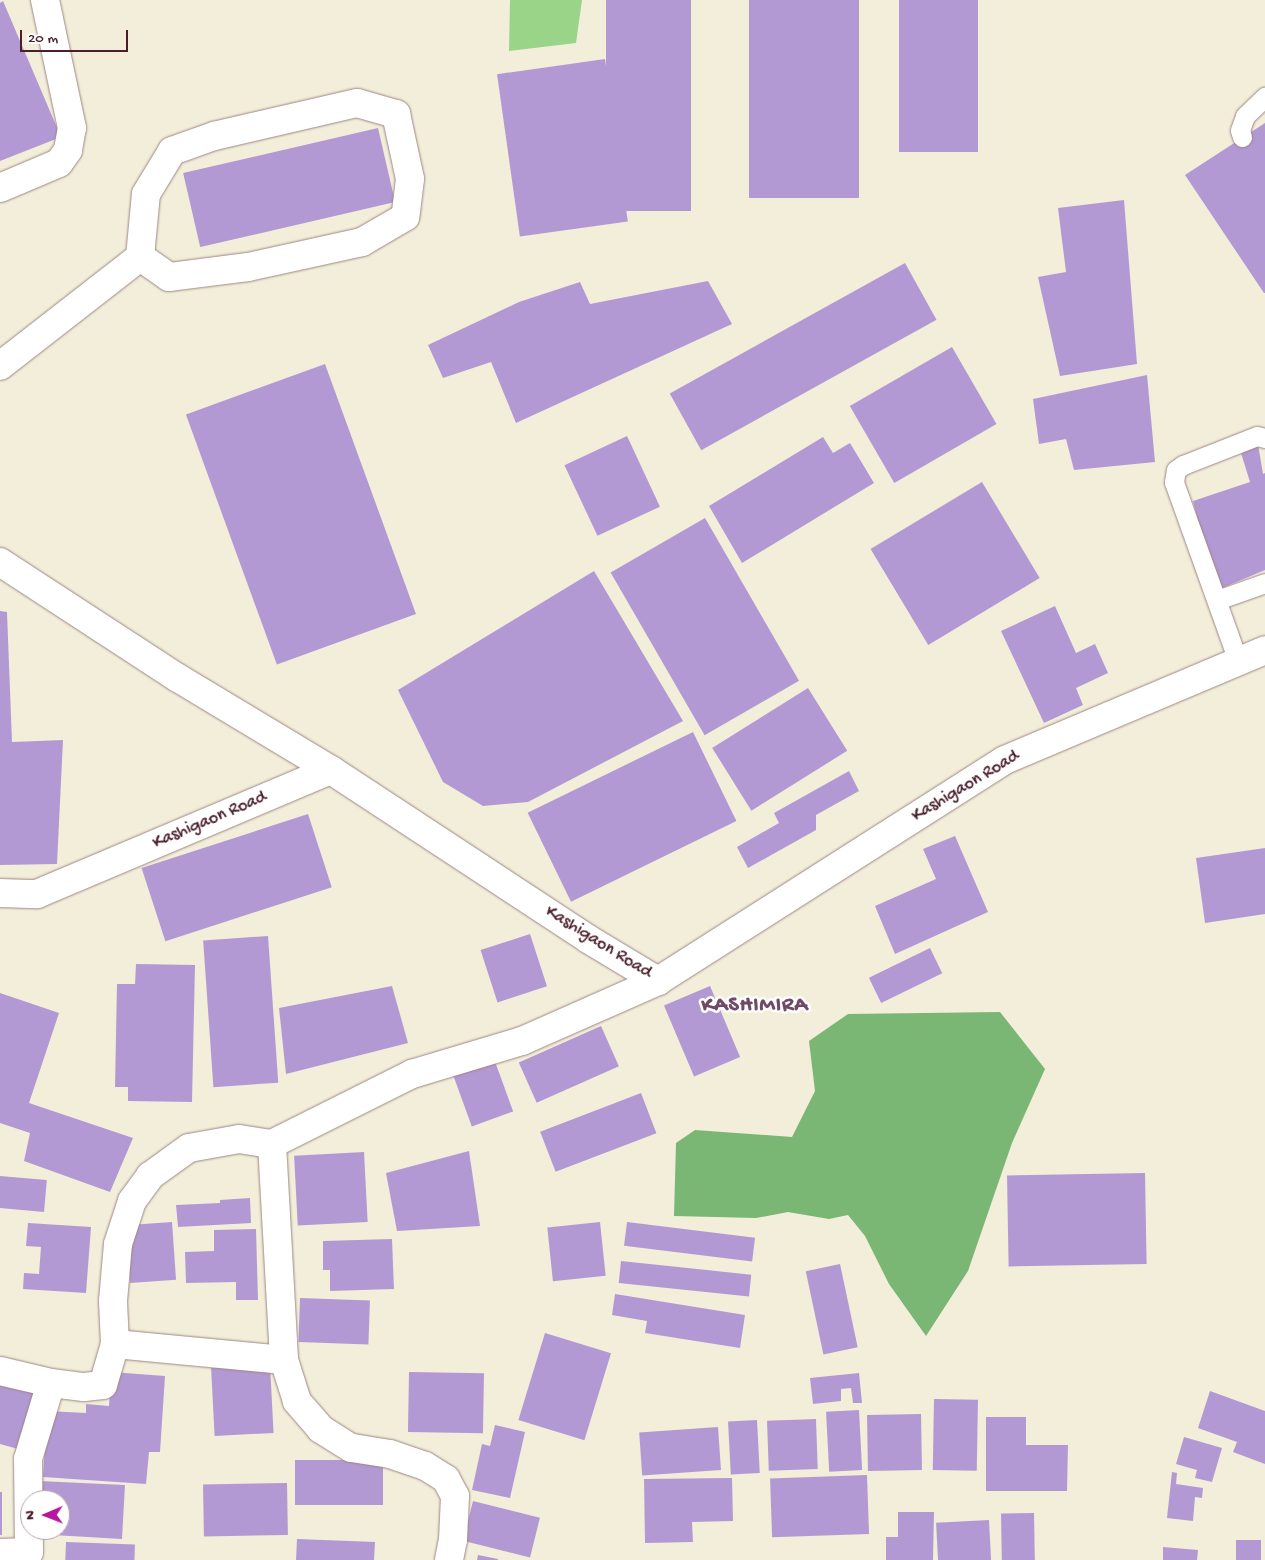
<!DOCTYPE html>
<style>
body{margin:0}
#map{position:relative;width:1265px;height:1560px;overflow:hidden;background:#f2eeda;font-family:"Gochi Hand",sans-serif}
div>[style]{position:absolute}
.green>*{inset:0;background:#99d488}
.forest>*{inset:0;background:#7ab674}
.building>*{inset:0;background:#b399d4;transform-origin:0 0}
.roads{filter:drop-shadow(0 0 1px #9e8682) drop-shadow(0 0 1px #9e8682)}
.service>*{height:19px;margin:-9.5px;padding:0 9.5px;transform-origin:9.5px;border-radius:9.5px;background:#fff}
.minor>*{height:28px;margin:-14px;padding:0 14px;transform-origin:14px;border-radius:14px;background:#fff}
span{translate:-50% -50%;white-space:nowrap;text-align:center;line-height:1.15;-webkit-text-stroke:5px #fff;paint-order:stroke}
.street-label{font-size:18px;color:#4a1f2b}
.district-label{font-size:22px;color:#6f4a66;font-weight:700;letter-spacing:1px}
.north{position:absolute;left:20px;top:1490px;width:50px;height:50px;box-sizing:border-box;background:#fff;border:1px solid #b7a5aa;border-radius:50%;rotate:269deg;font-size:14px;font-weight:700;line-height:20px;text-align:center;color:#4a1f2b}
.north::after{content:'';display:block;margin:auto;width:18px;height:22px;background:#b5179e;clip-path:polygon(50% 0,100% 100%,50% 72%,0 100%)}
.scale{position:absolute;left:20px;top:30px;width:108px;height:22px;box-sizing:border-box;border:2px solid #4a1f2b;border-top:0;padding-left:6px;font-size:15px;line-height:18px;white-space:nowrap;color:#4a1f2b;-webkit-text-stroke:4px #fff;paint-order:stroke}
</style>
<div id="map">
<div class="green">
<div style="clip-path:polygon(510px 0,582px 0,576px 43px,509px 51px)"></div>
</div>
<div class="forest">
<div style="clip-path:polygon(1000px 1012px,1045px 1069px,1012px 1143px,968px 1271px,926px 1336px,889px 1284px,865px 1236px,848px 1215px,829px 1219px,788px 1212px,756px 1218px,674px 1216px,676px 1143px,695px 1130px,792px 1137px,815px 1091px,809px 1041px,848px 1014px)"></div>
</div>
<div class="building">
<div style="left:606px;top:0;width:85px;height:211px"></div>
<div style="left:749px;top:0;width:110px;height:198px"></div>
<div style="left:899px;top:0;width:79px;height:152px"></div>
<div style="clip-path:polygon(3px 1px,61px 137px,0 161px,0 3px)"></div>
<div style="left:605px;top:59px;width:164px;height:109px;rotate:82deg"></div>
<div style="clip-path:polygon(1265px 123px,1265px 293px,1264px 293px,1185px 175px)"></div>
<div style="left:378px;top:128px;width:76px;height:200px;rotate:77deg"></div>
<div style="clip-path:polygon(1124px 200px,1137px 364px,1060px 376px,1038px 277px,1066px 272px,1058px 208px)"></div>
<div style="left:905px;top:263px;width:65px;height:269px;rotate:61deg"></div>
<div style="clip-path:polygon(708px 281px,732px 324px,516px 423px,491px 362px,443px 378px,428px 345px,519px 302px,580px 282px,590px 304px)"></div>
<div style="left:952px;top:347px;width:89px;height:118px;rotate:60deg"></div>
<div style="left:325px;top:364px;width:266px;height:148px;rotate:70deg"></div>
<div style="clip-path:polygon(1147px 375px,1155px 462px,1074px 470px,1066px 439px,1039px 444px,1033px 399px)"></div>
<div style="left:627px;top:436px;width:78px;height:69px;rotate:65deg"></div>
<div style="clip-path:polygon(823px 437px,833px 453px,850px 443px,874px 483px,742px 563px,709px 506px)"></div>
<div style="clip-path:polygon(1258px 444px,1263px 474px,1265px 473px,1265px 570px,1215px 591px,1193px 501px,1250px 482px,1241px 453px)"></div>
<div style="left:982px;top:482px;width:112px;height:130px;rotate:59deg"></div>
<div style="left:705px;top:518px;width:188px;height:109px;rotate:60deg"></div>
<div style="clip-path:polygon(594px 571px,683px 721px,528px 802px,483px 806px,443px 782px,398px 690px)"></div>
<div style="clip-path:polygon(1055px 606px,1076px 653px,1095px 644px,1108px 673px,1076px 688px,1083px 705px,1044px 723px,1001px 631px)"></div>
<div style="clip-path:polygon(0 611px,7px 612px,12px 742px,63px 740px,57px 864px,0 865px)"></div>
<div style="left:808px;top:688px;width:74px;height:113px;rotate:58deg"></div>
<div style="left:693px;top:732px;width:99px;height:184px;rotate:64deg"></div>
<div style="clip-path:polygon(849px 771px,859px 791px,816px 815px,816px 830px,748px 868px,737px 847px,779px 823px,774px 813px)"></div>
<div style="left:308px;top:814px;width:77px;height:175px;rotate:72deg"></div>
<div style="clip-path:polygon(955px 836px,988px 912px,895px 954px,875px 906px,936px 879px,923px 849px)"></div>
<div style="clip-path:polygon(1265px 848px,1265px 914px,1205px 923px,1196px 858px)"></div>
<div style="left:530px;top:934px;width:55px;height:52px;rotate:72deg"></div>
<div style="left:268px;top:936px;width:147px;height:65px;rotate:86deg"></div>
<div style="left:930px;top:948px;width:28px;height:68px;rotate:64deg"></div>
<div style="clip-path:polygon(136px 964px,195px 965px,192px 1102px,128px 1101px,128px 1087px,115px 1087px,117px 984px,135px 984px)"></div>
<div style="clip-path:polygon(392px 986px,408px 1043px,286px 1074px,279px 1008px)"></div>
<div style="left:710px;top:986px;width:77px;height:50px;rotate:67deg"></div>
<div style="clip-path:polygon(0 993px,59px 1013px,29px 1103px,133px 1138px,110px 1192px,24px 1161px,30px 1133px,0 1123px)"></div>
<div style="left:601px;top:1026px;width:44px;height:90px;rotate:66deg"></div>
<div style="left:493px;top:1056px;width:59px;height:44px;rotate:70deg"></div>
<div style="left:641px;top:1093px;width:43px;height:108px;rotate:69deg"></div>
<div style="clip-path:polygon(469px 1151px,480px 1226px,397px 1231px,386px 1173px)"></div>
<div style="left:364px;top:1152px;width:70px;height:70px;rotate:87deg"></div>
<div style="left:1145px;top:1173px;width:91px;height:138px;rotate:89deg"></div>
<div style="left:0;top:1176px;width:47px;height:32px;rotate:5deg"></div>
<div style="clip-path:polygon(250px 1198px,251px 1223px,178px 1227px,176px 1205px,220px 1203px,220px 1200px)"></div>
<div style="left:172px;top:1222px;width:58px;height:46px;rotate:86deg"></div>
<div style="left:600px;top:1222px;width:54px;height:53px;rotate:84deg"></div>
<div style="left:627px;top:1222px;width:129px;height:24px;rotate:7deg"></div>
<div style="clip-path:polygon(28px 1223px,91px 1227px,86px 1293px,23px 1289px,24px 1273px,39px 1274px,41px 1247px,26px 1246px)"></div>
<div style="clip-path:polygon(256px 1229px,258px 1300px,236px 1300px,236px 1282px,186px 1283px,185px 1252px,214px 1251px,214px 1230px)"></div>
<div style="clip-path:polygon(392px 1239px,394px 1289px,330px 1291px,330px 1270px,323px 1270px,323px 1241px)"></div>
<div style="left:621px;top:1261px;width:131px;height:22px;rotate:6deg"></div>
<div style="left:840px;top:1264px;width:85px;height:35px;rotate:78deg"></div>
<div style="clip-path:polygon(615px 1294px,745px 1315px,740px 1348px,645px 1333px,647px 1321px,612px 1315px)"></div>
<div style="left:300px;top:1298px;width:70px;height:44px;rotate:2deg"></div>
<div style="left:545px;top:1333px;width:69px;height:91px;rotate:17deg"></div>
<div style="left:270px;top:1365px;width:68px;height:59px;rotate:87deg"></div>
<div style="clip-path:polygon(111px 1372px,165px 1376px,160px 1452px,149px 1452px,146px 1484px,43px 1477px,47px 1411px,86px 1413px,86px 1404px,109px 1406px)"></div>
<div style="left:409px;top:1372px;width:75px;height:60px;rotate:1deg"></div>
<div style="clip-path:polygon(859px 1373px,862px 1403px,853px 1403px,851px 1388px,841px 1389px,841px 1401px,813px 1404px,810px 1378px)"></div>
<div style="clip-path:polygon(0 1379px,43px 1392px,18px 1449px,0 1444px)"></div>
<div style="clip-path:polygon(1210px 1391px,1265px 1411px,1265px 1464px,1233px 1452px,1237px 1442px,1198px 1428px)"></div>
<div style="left:934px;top:1399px;width:44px;height:71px;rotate:1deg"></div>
<div style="left:859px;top:1410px;width:60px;height:33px;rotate:87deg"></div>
<div style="left:921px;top:1414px;width:56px;height:54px;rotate:89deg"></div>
<div style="clip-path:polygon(986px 1417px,1026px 1417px,1026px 1445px,1068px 1445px,1067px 1491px,986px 1491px)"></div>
<div style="left:816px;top:1419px;width:50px;height:49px;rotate:88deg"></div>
<div style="left:757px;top:1420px;width:53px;height:29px;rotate:87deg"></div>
<div style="clip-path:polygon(495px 1425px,525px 1432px,510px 1498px,472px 1490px,482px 1444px,490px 1446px)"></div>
<div style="left:718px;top:1427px;width:43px;height:79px;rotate:86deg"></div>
<div style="clip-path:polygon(1184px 1437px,1222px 1448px,1212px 1482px,1195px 1478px,1197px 1470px,1176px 1464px)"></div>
<div style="left:295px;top:1460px;width:88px;height:45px"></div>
<div style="clip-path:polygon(1172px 1472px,1177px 1473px,1176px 1484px,1203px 1488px,1202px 1498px,1195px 1497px,1193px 1521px,1167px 1518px)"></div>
<div style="left:867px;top:1475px;width:59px;height:97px;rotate:88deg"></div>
<div style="clip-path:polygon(732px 1478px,733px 1521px,692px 1522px,693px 1542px,645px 1543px,644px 1479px)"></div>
<div style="clip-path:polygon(39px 1481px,125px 1485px,122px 1539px,36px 1534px,36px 1530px,60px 1530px,60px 1500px,38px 1500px)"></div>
<div style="left:287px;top:1483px;width:52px;height:84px;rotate:89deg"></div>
<div style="left:0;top:1492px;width:2px;height:43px"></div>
<div style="left:473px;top:1501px;width:69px;height:41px;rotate:14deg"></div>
<div style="clip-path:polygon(898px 1512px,934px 1512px,933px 1560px,886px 1560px,886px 1537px,898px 1537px)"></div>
<div style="left:1034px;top:1513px;width:47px;height:33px;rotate:89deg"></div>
<div style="left:989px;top:1520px;width:40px;height:53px;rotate:87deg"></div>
<div style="clip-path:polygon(297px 1539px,375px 1542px,374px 1560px,296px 1560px)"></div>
<div style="left:1236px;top:1540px;width:25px;height:20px"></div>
<div style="left:66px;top:1542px;width:69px;height:18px;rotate:2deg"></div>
<div style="clip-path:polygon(1163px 1547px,1198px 1550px,1197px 1560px,1163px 1560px)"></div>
<div style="clip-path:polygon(478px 1555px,498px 1559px,498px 1560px,477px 1560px)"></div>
</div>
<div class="roads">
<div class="service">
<div style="left:1242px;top:137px;width:7px;rotate:-106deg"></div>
<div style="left:1240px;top:130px;width:15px;rotate:-70deg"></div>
<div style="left:1245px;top:116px;width:28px;rotate:-44deg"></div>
<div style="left:1217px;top:600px;width:51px;rotate:-19.5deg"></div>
<div style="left:1238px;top:661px;width:190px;rotate:-109.7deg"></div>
<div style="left:1174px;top:482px;width:12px;rotate:-81deg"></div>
<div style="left:1176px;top:470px;width:9px;rotate:-36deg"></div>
<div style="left:1183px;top:465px;width:79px;rotate:-21.4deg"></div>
<div style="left:1257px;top:436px;width:8px;rotate:14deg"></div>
</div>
<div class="minor">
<div style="left:0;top:188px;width:64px;rotate:-23deg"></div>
<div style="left:59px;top:163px;width:16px;rotate:-55deg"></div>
<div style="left:68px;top:150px;width:22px;rotate:-80deg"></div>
<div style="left:72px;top:128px;width:131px;rotate:-101.9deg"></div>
<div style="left:0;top:366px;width:177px;rotate:-37.9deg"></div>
<div style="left:140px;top:257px;width:63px;rotate:-84.6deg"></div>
<div style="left:146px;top:194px;width:50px;rotate:-58.8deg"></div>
<div style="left:172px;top:151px;width:45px;rotate:-19.7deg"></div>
<div style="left:214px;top:136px;width:147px;rotate:-13deg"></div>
<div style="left:357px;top:103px;width:41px;rotate:15.8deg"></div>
<div style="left:396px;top:114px;width:66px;rotate:77.8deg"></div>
<div style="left:410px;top:179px;width:38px;rotate:97deg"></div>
<div style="left:405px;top:217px;width:50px;rotate:149.8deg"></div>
<div style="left:362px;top:242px;width:117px;rotate:167.6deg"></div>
<div style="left:248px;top:267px;width:80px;rotate:172.8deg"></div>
<div style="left:169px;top:277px;width:35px;rotate:-145deg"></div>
<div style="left:0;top:562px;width:212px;rotate:33.1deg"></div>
<div style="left:178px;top:678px;width:179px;rotate:31deg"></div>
<div style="left:0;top:893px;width:37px;rotate:2deg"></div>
<div style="left:37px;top:894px;width:319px;rotate:-22.9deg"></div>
<div style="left:331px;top:770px;width:308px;rotate:33.3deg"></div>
<div style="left:588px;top:939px;width:82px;rotate:31deg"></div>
<div style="left:658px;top:981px;width:411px;rotate:-32.5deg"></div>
<div style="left:1005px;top:760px;width:282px;rotate:-22.9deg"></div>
<div style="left:272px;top:1144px;width:216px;rotate:86.8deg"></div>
<div style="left:0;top:1371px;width:52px;rotate:13.2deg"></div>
<div style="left:51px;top:1383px;width:33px;rotate:7deg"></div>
<div style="left:84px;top:1387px;width:19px;rotate:-6deg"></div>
<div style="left:103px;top:1385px;width:43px;rotate:-73.7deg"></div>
<div style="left:0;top:1553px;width:29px;rotate:-2deg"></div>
<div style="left:29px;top:1552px;width:93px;rotate:-90.6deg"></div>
<div style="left:28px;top:1459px;width:79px;rotate:-73.2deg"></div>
<div style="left:449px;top:1560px;width:20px;rotate:-79deg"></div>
<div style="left:453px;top:1540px;width:44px;rotate:-87.4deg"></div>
<div style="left:455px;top:1496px;width:19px;rotate:-118deg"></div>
<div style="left:446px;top:1479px;width:25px;rotate:-148deg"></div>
<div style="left:425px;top:1466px;width:37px;rotate:-161deg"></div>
<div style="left:390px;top:1454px;width:39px;rotate:-171deg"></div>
<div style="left:351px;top:1448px;width:36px;rotate:-148deg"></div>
<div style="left:321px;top:1429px;width:37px;rotate:-131deg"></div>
<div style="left:297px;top:1401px;width:43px;rotate:-107.6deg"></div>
<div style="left:284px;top:1360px;width:170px;rotate:-174.6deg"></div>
<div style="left:115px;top:1344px;width:43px;rotate:-92.7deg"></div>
<div style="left:113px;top:1301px;width:57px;rotate:-85deg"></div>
<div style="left:118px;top:1244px;width:45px;rotate:-72deg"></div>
<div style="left:132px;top:1201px;width:31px;rotate:-54deg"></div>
<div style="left:150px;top:1176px;width:48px;rotate:-35.7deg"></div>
<div style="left:189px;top:1148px;width:51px;rotate:-10.2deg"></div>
<div style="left:239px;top:1139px;width:33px;rotate:9deg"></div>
<div style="left:272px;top:1144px;width:157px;rotate:-26.6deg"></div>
<div style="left:412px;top:1074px;width:115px;rotate:-16.7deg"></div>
<div style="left:522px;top:1041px;width:149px;rotate:-23.8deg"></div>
</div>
</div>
<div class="street-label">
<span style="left:966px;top:787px;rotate:-31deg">Kashigaon Road</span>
<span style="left:210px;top:821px;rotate:-23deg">Kashigaon Road</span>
<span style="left:598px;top:943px;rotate:32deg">Kashigaon Road</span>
</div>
<div class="district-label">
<span style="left:755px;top:1007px">KASHIMIRA</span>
</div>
<div class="north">N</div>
<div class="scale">20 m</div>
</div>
